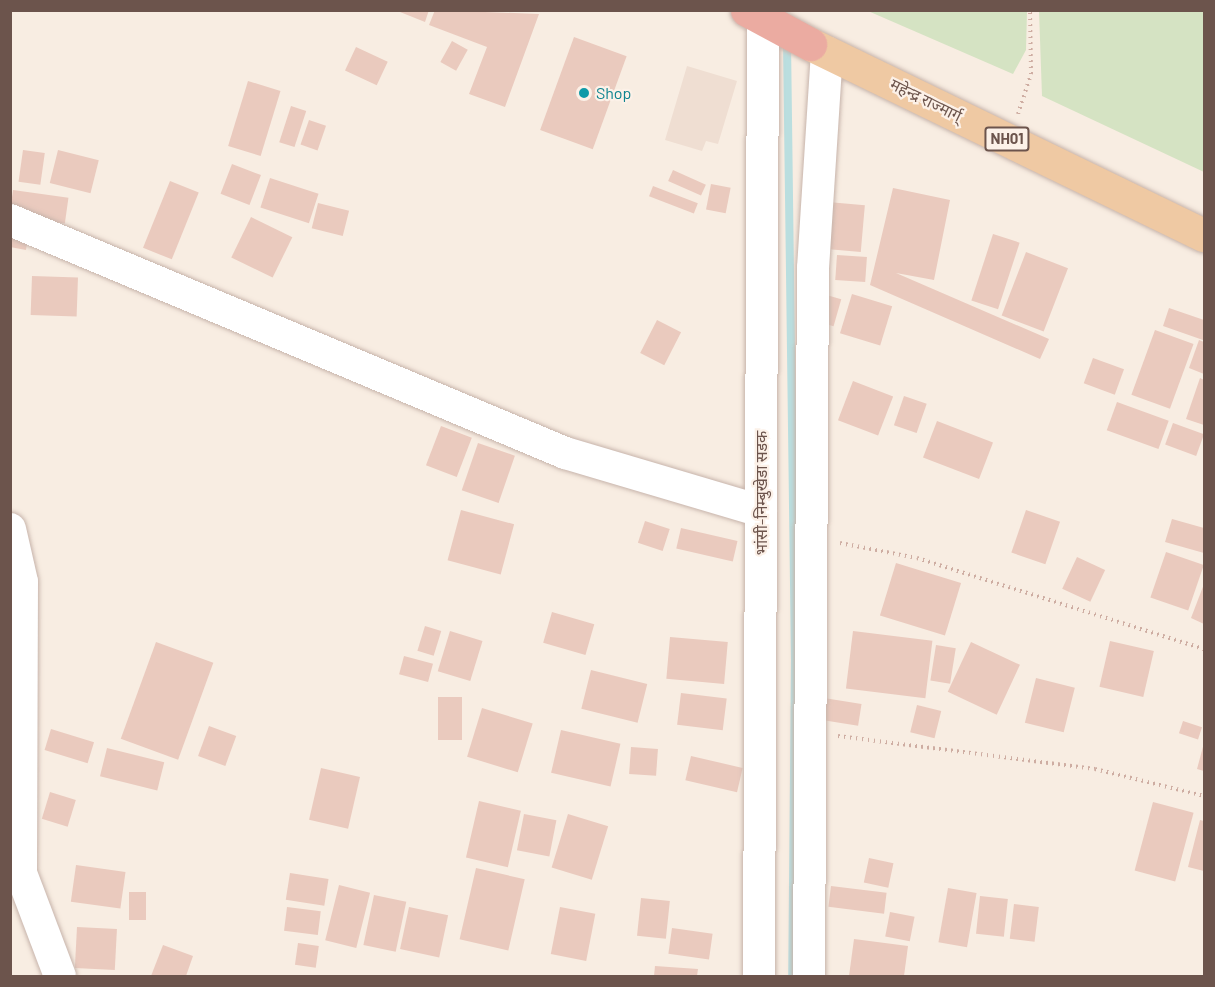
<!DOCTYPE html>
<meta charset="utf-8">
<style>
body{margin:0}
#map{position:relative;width:1215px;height:987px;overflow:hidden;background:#f8ede2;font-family:Barlow,"Noto Sans Devanagari",sans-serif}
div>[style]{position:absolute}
.residential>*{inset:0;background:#efded2}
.green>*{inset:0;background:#d5e3c3}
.stream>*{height:8px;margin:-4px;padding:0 4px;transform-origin:4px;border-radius:4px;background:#badedf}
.building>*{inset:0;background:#eacabe;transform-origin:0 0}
.path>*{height:4px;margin-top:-2px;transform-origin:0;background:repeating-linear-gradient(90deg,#ceada2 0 1.5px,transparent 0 6px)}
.roads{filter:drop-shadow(0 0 2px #c7b4ab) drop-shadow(0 0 2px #c7b4ab)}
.minor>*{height:32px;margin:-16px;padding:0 16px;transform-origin:16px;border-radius:16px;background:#fff}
.major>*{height:33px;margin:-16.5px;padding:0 16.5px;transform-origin:16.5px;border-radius:16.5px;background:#efc9a3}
.highway>*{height:33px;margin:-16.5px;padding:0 16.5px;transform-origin:16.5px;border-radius:16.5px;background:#ebaba1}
.dots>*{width:16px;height:16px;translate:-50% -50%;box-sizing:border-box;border:3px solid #fcf1e8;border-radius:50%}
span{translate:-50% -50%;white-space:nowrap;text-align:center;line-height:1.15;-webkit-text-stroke:4.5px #fcf1e8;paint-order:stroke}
.shield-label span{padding:2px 4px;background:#fcf1e8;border:2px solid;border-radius:4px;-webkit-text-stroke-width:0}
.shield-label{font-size:15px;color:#6c544c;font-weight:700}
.culture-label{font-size:16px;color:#0d838f}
.left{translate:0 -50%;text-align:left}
.street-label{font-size:16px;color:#6c544c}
.frame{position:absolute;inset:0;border:12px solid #6c544c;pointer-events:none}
</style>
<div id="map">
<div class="residential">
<div style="clip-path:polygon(687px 66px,737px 81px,718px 144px,706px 141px,702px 151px,665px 140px)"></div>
</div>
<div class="green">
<div style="clip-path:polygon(868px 11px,1027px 11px,1026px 50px,1013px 74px)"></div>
<div style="clip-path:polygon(1039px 11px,1204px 11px,1204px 172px,1042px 96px)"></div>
</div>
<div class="stream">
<div style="left:787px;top:41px;width:618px;rotate:89.26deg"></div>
<div style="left:795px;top:659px;width:317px;rotate:90.5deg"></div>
</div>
<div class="building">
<div style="clip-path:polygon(395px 10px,429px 10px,425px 22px)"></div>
<div style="clip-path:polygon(435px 10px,539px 14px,505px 107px,469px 94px,487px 47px,429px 25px)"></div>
<div style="left:574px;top:37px;width:56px;height:99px;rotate:20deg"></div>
<div style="left:452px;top:41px;width:18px;height:24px;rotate:29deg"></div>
<div style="left:356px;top:47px;width:35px;height:26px;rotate:25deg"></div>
<div style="left:248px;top:81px;width:34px;height:68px;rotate:17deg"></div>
<div style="left:291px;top:106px;width:16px;height:38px;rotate:18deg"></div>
<div style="left:309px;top:120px;width:18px;height:26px;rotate:19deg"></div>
<div style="left:23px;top:150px;width:22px;height:32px;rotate:8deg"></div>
<div style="left:58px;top:150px;width:42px;height:34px;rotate:14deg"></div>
<div style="left:232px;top:164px;width:31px;height:32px;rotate:21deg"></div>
<div style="left:673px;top:170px;width:36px;height:12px;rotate:24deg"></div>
<div style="left:270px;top:178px;width:51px;height:31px;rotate:18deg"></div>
<div style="left:170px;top:181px;width:31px;height:72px;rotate:22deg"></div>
<div style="left:711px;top:184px;width:20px;height:26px;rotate:11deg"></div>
<div style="left:653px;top:186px;width:48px;height:11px;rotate:21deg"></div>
<div style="clip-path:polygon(893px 188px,950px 200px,934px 280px,896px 273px,1049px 339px,1040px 359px,870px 285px)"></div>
<div style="left:13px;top:190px;width:56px;height:26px;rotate:8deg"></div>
<div style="left:828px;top:202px;width:37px;height:47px;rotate:5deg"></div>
<div style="left:318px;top:203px;width:32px;height:26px;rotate:14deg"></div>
<div style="left:251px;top:217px;width:46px;height:45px;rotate:26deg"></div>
<div style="clip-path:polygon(10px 232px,28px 236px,26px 250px,10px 247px)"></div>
<div style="left:993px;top:234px;width:28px;height:70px;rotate:18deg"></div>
<div style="left:1026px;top:252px;width:45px;height:68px;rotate:21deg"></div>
<div style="left:837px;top:255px;width:30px;height:25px;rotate:4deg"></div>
<div style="left:32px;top:276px;width:46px;height:39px;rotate:2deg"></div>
<div style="left:823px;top:294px;width:19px;height:28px;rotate:16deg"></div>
<div style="left:852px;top:294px;width:42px;height:41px;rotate:17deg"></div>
<div style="clip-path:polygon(1169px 308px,1204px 320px,1203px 340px,1163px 326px)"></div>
<div style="left:657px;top:320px;width:27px;height:37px;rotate:27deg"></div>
<div style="left:1155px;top:330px;width:41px;height:69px;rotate:20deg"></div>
<div style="clip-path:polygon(1199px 340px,1204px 342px,1204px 374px,1189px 368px)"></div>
<div style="left:1093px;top:358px;width:33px;height:27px;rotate:20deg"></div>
<div style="clip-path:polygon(1200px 378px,1204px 380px,1204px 425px,1186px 419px)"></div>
<div style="left:853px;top:381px;width:43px;height:42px;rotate:21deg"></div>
<div style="left:904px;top:396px;width:24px;height:31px;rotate:19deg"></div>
<div style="left:1117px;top:402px;width:55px;height:30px;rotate:20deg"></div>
<div style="left:937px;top:421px;width:60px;height:39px;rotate:21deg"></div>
<div style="left:1173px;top:423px;width:33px;height:23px;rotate:20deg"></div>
<div style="left:441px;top:426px;width:33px;height:42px;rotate:21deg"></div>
<div style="left:478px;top:443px;width:39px;height:50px;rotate:19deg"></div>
<div style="left:461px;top:510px;width:55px;height:52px;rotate:15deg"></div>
<div style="left:1026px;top:510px;width:36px;height:45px;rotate:19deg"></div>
<div style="clip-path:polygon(1172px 519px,1204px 528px,1204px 553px,1165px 542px)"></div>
<div style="left:645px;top:521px;width:26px;height:23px;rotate:18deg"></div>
<div style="left:681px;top:528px;width:58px;height:21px;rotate:13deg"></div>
<div style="left:1166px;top:552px;width:40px;height:48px;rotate:19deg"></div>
<div style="left:1077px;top:557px;width:31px;height:35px;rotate:25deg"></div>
<div style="left:896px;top:563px;width:68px;height:55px;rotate:17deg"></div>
<div style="clip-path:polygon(1204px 584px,1204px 624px,1191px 618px)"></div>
<div style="left:552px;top:612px;width:44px;height:32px;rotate:16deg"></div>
<div style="left:425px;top:626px;width:17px;height:26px;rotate:17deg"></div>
<div style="left:450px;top:631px;width:34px;height:42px;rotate:17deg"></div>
<div style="left:853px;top:631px;width:80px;height:58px;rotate:7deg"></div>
<div style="left:670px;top:637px;width:58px;height:42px;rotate:5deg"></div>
<div style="left:1110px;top:641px;width:45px;height:47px;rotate:13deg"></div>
<div style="left:156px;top:642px;width:61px;height:103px;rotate:20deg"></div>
<div style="left:971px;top:642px;width:54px;height:55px;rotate:25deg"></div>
<div style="left:936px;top:645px;width:20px;height:36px;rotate:9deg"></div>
<div style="left:404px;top:656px;width:30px;height:19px;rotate:15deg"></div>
<div style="left:591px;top:670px;width:58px;height:40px;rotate:14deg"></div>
<div style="left:1036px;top:678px;width:40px;height:46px;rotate:14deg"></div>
<div style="left:681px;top:693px;width:46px;height:32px;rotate:7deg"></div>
<div style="left:438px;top:697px;width:24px;height:43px"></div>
<div style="left:824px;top:698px;width:38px;height:22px;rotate:9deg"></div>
<div style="left:917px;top:705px;width:25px;height:28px;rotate:14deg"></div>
<div style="left:482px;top:708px;width:53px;height:51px;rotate:17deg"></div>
<div style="left:1183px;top:721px;width:20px;height:13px;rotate:18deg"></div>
<div style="left:209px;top:726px;width:29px;height:32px;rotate:20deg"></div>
<div style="left:51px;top:729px;width:45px;height:22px;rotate:17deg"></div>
<div style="left:561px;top:730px;width:61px;height:44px;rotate:13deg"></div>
<div style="clip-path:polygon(1204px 743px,1204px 771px,1197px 769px)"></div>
<div style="left:631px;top:747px;width:27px;height:27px;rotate:4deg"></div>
<div style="left:107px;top:748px;width:59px;height:29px;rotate:14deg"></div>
<div style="left:691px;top:756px;width:53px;height:25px;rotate:13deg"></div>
<div style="left:321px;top:768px;width:40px;height:53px;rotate:13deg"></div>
<div style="left:50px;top:792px;width:27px;height:28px;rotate:17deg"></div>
<div style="left:479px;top:801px;width:43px;height:58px;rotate:13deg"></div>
<div style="left:1153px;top:802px;width:42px;height:71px;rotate:15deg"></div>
<div style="left:524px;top:814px;width:33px;height:37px;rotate:11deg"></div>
<div style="left:568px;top:814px;width:42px;height:56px;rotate:17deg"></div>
<div style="clip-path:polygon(1200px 820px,1204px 821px,1204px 871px,1188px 867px)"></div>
<div style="left:869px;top:858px;width:25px;height:25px;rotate:12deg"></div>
<div style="left:76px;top:865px;width:50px;height:37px;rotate:8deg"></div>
<div style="left:476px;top:868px;width:50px;height:73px;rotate:13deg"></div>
<div style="left:290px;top:873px;width:39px;height:27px;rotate:9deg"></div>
<div style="left:339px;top:885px;width:32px;height:57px;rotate:14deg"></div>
<div style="left:831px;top:886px;width:56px;height:21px;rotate:7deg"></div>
<div style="left:948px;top:888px;width:29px;height:55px;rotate:10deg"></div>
<div style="left:129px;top:892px;width:17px;height:28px"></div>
<div style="left:374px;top:895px;width:33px;height:51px;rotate:12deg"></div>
<div style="left:980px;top:896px;width:28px;height:38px;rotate:6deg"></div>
<div style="left:641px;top:898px;width:29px;height:38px;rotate:6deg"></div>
<div style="left:1014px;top:904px;width:25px;height:35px;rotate:7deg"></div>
<div style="left:287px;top:907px;width:34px;height:24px;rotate:7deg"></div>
<div style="left:409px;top:907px;width:40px;height:43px;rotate:12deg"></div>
<div style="left:560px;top:907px;width:36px;height:48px;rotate:11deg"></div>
<div style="left:890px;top:912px;width:25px;height:25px;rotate:11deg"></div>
<div style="left:77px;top:927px;width:40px;height:41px;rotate:3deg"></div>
<div style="left:672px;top:928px;width:41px;height:26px;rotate:8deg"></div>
<div style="clip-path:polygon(854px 939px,908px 946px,904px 976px,849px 976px)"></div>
<div style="left:298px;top:943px;width:21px;height:22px;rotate:8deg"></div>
<div style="clip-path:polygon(163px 945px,193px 956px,186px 976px,151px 976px)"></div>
<div style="clip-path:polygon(655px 966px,698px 969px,697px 976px,654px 976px)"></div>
</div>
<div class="path">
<div style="left:1018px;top:114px;width:42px;rotate:-72deg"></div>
<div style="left:1031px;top:74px;width:64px;rotate:-90.9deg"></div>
<div style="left:840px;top:543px;width:78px;rotate:11deg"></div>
<div style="left:917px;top:558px;width:301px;rotate:17.6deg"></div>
<div style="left:838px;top:736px;width:259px;rotate:7.3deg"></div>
<div style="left:1095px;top:769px;width:112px;rotate:13.9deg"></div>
</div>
<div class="roads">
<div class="minor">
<div style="left:10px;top:220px;width:602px;rotate:22.77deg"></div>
<div style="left:565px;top:453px;width:204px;rotate:16.5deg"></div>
<div style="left:10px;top:529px;width:54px;rotate:77.2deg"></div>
<div style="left:22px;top:582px;width:291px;rotate:90.2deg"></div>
<div style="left:21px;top:873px;width:110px;rotate:69.3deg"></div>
<div style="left:759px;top:976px;width:966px;rotate:-89.76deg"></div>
<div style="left:809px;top:976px;width:708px;rotate:-89.68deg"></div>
<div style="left:813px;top:268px;width:216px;rotate:-86.3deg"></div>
</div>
<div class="major">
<div style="left:810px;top:44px;width:438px;rotate:25.9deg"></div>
</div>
<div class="highway">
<div style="left:747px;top:10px;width:72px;rotate:28.4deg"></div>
</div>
</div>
<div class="dots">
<div style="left:584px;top:93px;background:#0f9aa8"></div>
</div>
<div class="shield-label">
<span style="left:1007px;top:139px">NH01</span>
</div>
<div class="culture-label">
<span class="left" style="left:596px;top:93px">Shop</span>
</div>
<div class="street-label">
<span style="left:926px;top:100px;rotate:26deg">महेन्द्र राज्मार्ग्</span>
<span style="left:761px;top:493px;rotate:-90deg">भांसी-निम्बुखेडा सडक</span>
</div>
<div class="frame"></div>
</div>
